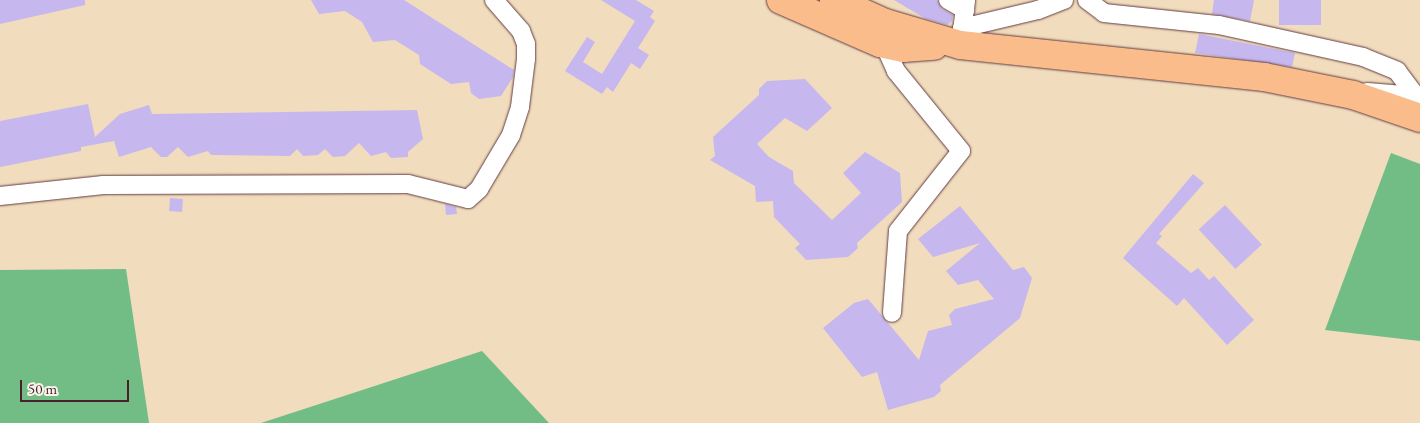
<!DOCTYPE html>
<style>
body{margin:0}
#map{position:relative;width:1420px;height:423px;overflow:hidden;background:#f1dcbd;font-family:"EB Garamond",serif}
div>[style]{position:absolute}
.forest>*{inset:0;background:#71bd85}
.building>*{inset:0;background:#c6b7ef;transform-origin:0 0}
.roads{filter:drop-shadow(0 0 1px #633b41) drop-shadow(0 0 1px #633b41)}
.street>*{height:18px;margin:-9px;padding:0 9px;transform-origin:9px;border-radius:9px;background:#fff}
.primary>*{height:28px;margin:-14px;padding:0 14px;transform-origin:14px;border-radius:14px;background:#f9bc8a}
span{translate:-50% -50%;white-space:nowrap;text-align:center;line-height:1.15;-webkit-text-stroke:4px #f7f3e8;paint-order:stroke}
.scale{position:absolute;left:20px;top:380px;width:109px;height:22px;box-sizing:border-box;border:2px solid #4a1f2b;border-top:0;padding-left:6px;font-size:15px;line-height:18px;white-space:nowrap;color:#4a1f2b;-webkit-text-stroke:4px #f7f3e8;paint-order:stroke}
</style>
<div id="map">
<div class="forest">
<div style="clip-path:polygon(1391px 153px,1420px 164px,1420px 341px,1325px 330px)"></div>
<div style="clip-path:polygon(126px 269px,149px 423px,0 423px,0 270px)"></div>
<div style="clip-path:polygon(482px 351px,549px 423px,261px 423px)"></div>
</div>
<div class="building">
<div style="clip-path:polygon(0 0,85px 0,85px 5px,0 24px)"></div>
<div style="clip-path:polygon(311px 0,404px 0,514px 70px,513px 77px,501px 96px,479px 99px,471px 93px,469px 82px,451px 84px,420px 64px,419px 55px,395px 40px,373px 42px,362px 22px,345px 11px,319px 14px)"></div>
<div style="clip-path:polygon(601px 0,636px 0,654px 11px,650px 17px,655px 21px,638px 48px,649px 55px,640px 69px,631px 63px,613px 92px,607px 87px,602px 94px,565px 71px,587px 37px,595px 42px,583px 62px,602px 74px,635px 21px)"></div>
<div style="clip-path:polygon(894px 0,937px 0,942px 9px,953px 15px,952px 21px,947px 25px,926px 19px)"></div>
<div style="clip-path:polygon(1214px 0,1254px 0,1250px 21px,1212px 14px)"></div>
<div style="left:1279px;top:0;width:42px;height:25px"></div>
<div style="clip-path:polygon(1199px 34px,1295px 53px,1292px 67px,1195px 53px)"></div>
<div style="clip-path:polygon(805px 79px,832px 108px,807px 131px,785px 118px,757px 144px,769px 157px,793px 171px,794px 183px,832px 220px,861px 193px,843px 173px,865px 152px,900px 173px,902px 202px,857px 243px,858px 248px,848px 257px,806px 260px,795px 248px,800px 244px,774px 217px,773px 201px,756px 202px,755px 186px,710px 160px,715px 156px,713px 137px,759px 95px,759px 89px,767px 81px)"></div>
<div style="clip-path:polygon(88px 104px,95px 137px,120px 114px,149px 105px,152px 114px,417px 110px,423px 139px,408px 152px,408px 157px,391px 158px,386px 152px,371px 156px,359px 143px,345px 156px,333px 157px,325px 149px,318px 155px,303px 156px,297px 149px,290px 156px,211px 155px,208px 151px,188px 157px,178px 147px,167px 157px,161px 157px,151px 147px,119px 157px,114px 141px,81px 147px,81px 151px,0 167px,0 121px)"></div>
<div style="clip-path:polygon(1193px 174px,1204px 183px,1159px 234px,1162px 236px,1156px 243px,1191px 273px,1198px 268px,1209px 280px,1214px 276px,1254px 320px,1227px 345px,1184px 298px,1177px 306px,1123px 258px)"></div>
<div style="left:170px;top:198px;width:13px;height:13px;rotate:4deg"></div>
<div style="clip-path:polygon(445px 204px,456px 207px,457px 214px,446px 215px)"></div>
<div style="left:1225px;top:205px;width:54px;height:36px;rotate:47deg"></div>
<div style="clip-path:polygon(960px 206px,1013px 270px,1024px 267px,1032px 278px,1020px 318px,940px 385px,941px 391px,934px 397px,888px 410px,877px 372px,862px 377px,823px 328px,854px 303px,868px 299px,919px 360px,928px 331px,952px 325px,949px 315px,955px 309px,994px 299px,978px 280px,958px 285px,946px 271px,980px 243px,933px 257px,918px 239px)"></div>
</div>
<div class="roads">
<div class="street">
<div style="left:948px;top:0;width:20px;rotate:30deg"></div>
<div style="left:1087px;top:0;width:21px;rotate:37deg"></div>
<div style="left:1104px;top:13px;width:116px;rotate:6deg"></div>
<div style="left:1219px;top:25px;width:148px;rotate:12.5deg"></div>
<div style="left:1363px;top:57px;width:37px;rotate:22deg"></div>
<div style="left:1397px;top:71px;width:31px;rotate:53deg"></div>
<div style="left:1416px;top:96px;width:49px;rotate:-175.3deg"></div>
<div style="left:962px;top:28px;width:78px;rotate:-13.3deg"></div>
<div style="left:1038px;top:10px;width:28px;rotate:-21deg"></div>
<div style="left:961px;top:37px;width:37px;rotate:-82deg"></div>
<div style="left:884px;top:44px;width:30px;rotate:66deg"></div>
<div style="left:896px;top:71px;width:103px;rotate:50.9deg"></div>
<div style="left:961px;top:151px;width:102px;rotate:128.2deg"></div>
<div style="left:898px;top:231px;width:82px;rotate:94.2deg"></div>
<div style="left:0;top:196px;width:104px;rotate:-6.1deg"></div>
<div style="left:103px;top:185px;width:305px;rotate:-0.2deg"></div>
<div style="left:408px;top:184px;width:62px;rotate:14deg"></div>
<div style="left:468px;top:199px;width:15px;rotate:-42deg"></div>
<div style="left:479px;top:189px;width:63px;rotate:-59.3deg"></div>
<div style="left:511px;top:135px;width:29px;rotate:-72deg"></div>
<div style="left:520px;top:107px;width:48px;rotate:-82.9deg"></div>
<div style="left:526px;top:59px;width:15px;rotate:-90deg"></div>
<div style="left:526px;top:44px;width:14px;rotate:-111deg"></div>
<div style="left:521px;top:31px;width:41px;rotate:-131.1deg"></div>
</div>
<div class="primary">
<div style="left:781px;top:0;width:108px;rotate:23.5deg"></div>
<div style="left:880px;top:43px;width:24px;rotate:12deg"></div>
<div style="left:903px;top:48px;width:31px;rotate:-4deg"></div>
<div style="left:834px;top:0;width:56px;rotate:24.3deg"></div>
<div style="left:885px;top:23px;width:78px;rotate:16.3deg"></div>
<div style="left:960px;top:45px;width:306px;rotate:6deg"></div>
<div style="left:1264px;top:77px;width:91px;rotate:11.4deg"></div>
<div style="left:1353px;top:95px;width:71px;rotate:18.9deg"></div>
</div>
</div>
<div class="scale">50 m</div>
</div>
